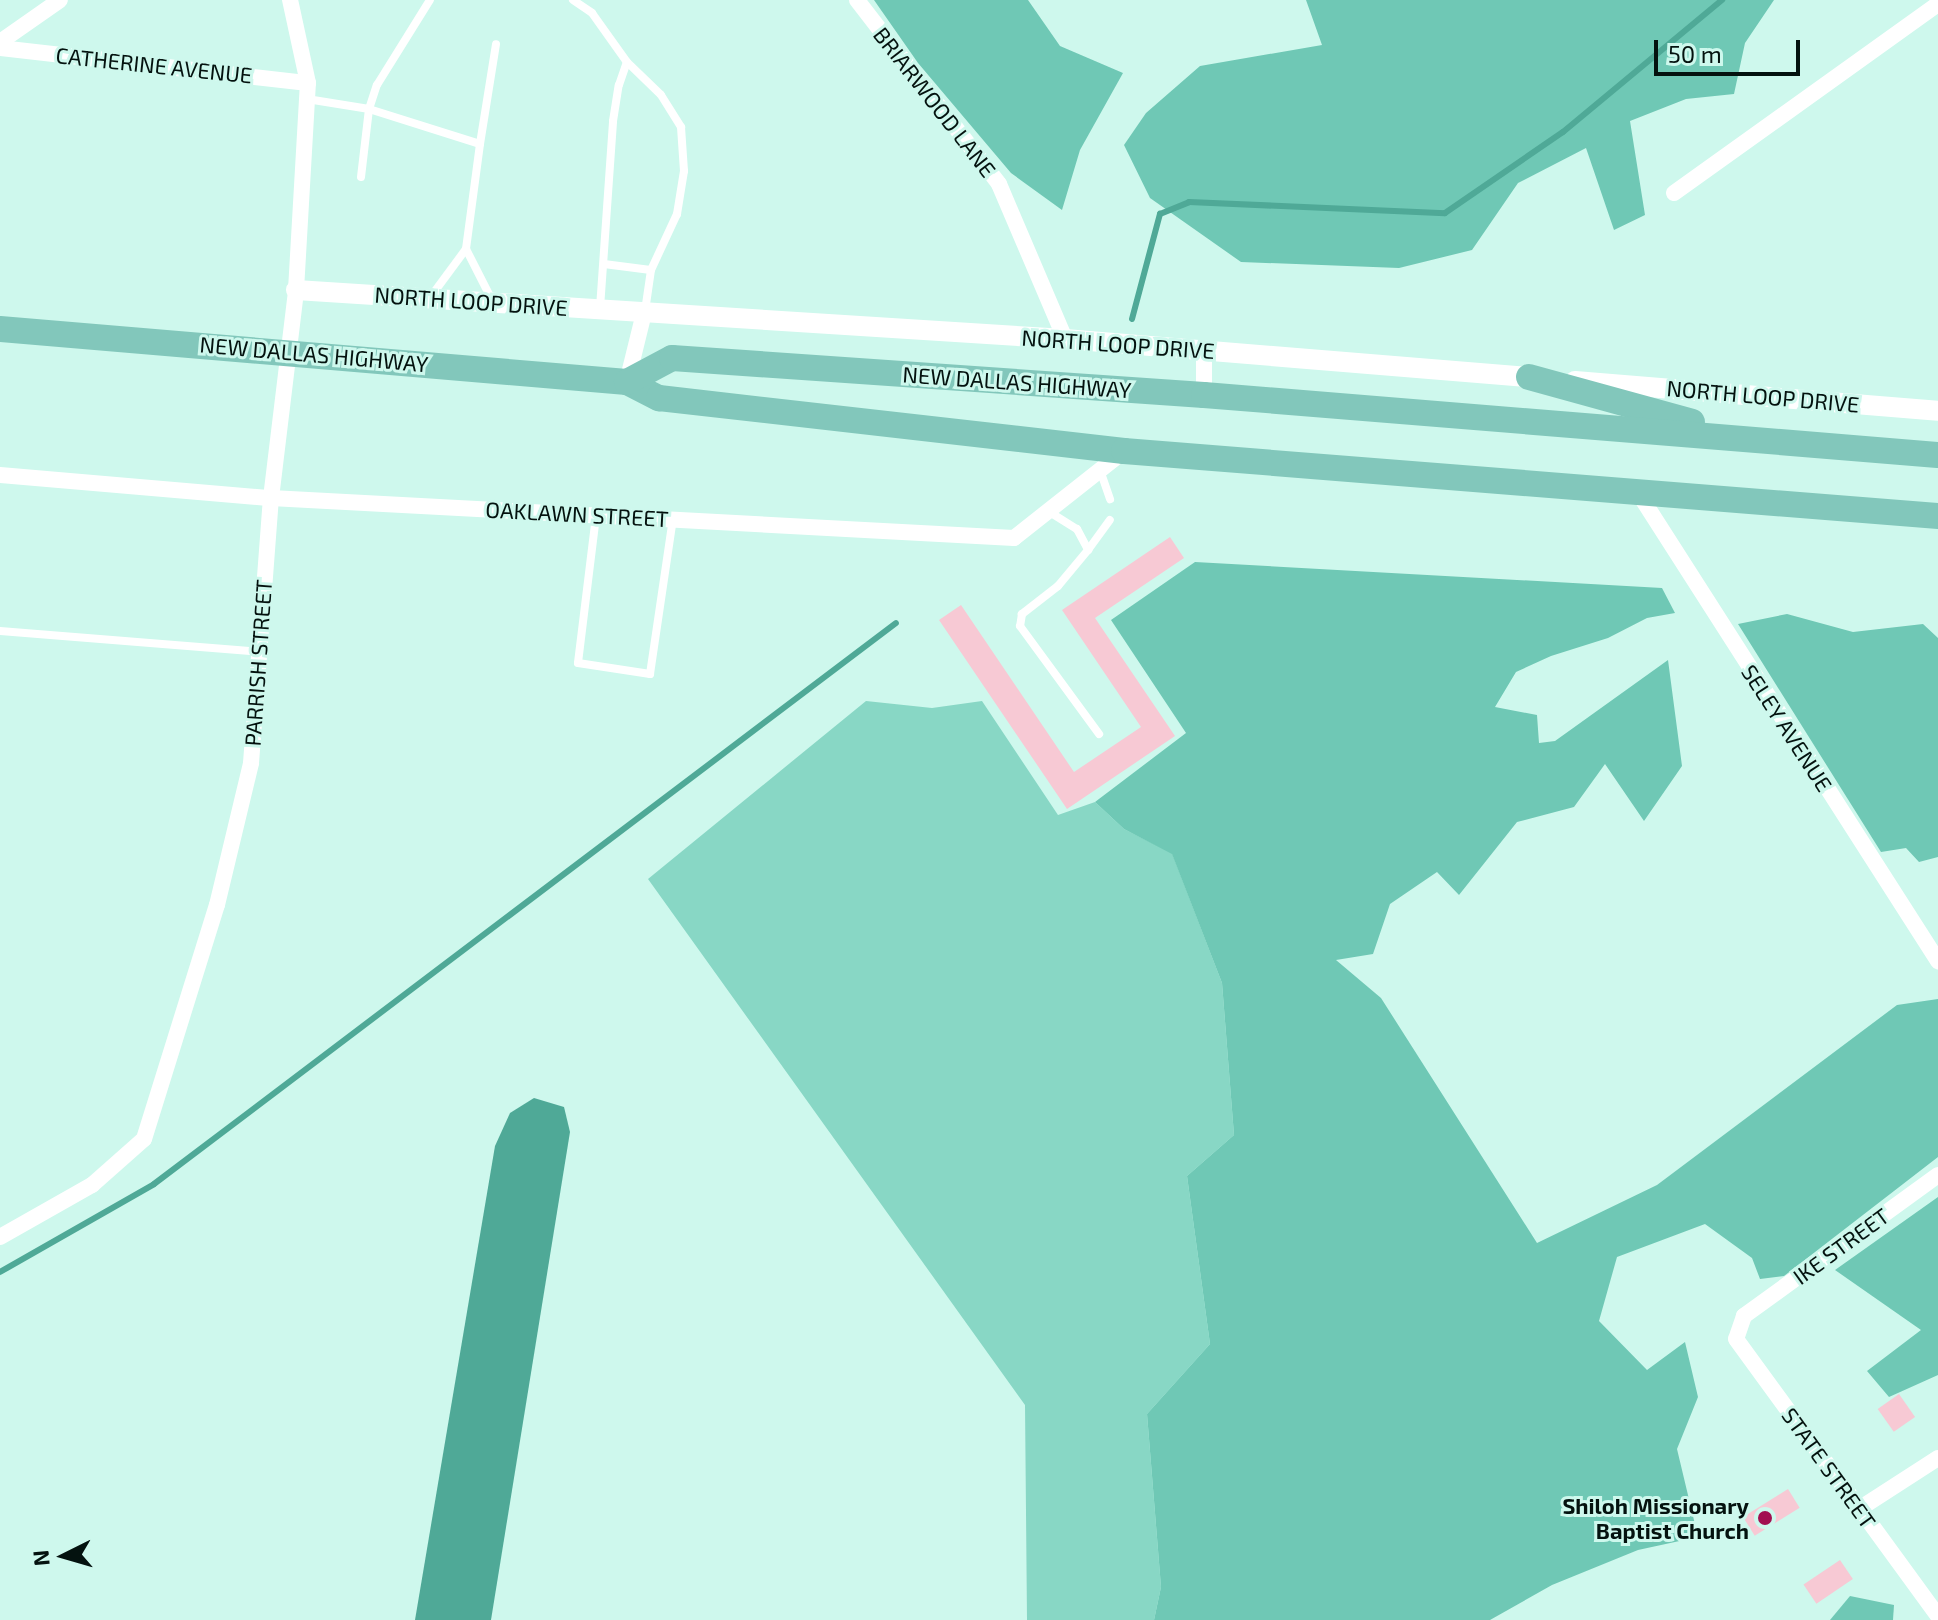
<!DOCTYPE html>
<style>
body{margin:0}
#map{position:relative;width:1938px;height:1620px;overflow:hidden;background:#cef8ed;font-family:"Exo 2",sans-serif}
div>[style]{position:absolute}
.green>*{inset:0;background:#88d7c5}
.forest>*{inset:0;background:#6fc8b5}
.water>*{inset:0;background:#4fa997}
.stream>*{height:6px;margin:-3px;padding:0 3px;transform-origin:3px;border-radius:3px;background:#4fa997}
.building>*{inset:0;background:#f7c9d4;transform-origin:0 0}
.service>*{height:8px;margin:-4px;padding:0 4px;transform-origin:4px;border-radius:4px;background:#fff}
.minor>*{height:16px;margin:-8px;padding:0 8px;transform-origin:8px;border-radius:8px;background:#fff}
.tertiary>*{height:20px;margin:-10px;padding:0 10px;transform-origin:10px;border-radius:10px;background:#fff}
.primary>*{height:26px;margin:-13px;padding:0 13px;transform-origin:13px;border-radius:13px;background:#82c7bb}
.dots>*{width:22px;height:22px;translate:-50% -50%;box-sizing:border-box;border:4px solid #cef8ed;border-radius:50%}
span{translate:-50% -50%;white-space:nowrap;text-align:center;line-height:1.15;-webkit-text-stroke:6px #cef8ed;paint-order:stroke}
.street-label{font-size:22px;color:#04120f}
.poi-label{font-size:22px;color:#04120f;font-weight:700}
.right{translate:-100% -50%;text-align:right}
.north{position:absolute;left:24px;top:1516px;width:80px;height:80px;-webkit-text-stroke:6px #cef8ed;paint-order:stroke;rotate:265deg;font-size:22px;font-weight:700;line-height:32px;text-align:center;color:#04120f}
.north::after{content:'';display:block;margin:auto;width:28px;height:36px;background:#04120f;clip-path:polygon(50% 0,100% 100%,50% 72%,0 100%)}
.scale{position:absolute;left:1654px;top:40px;width:146px;height:36px;box-sizing:border-box;border:4px solid #04120f;border-top:0;padding-left:10px;font-size:24px;line-height:28px;white-space:nowrap;color:#04120f;-webkit-text-stroke:6px #cef8ed;paint-order:stroke}
</style>
<div id="map">
<div class="green">
<div style="clip-path:polygon(866px 701px,932px 708px,982px 701px,1058px 815px,1095px 802px,1124px 829px,1172px 853px,1222px 983px,1234px 1135px,1187px 1176px,1210px 1344px,1147px 1414px,1161px 1587px,1154px 1620px,1027px 1620px,1025px 1405px,648px 879px)"></div>
</div>
<div class="forest">
<div style="clip-path:polygon(874px 0,1028px 0,1060px 46px,1123px 73px,1080px 150px,1062px 210px,1011px 173px,918px 63px)"></div>
<div style="clip-path:polygon(1306px 0,1774px 0,1745px 43px,1734px 94px,1686px 99px,1630px 121px,1645px 215px,1614px 230px,1586px 148px,1518px 183px,1472px 250px,1399px 268px,1241px 262px,1150px 198px,1124px 145px,1146px 113px,1200px 66px,1322px 45px)"></div>
<div style="clip-path:polygon(1195px 562px,1662px 588px,1675px 613px,1647px 618px,1608px 638px,1551px 656px,1516px 672px,1495px 707px,1537px 715px,1539px 743px,1555px 741px,1668px 660px,1682px 766px,1644px 821px,1605px 764px,1574px 807px,1517px 822px,1459px 895px,1437px 872px,1390px 904px,1373px 954px,1336px 960px,1381px 998px,1537px 1243px,1657px 1185px,1897px 1005px,1938px 999px,1938px 1157px,1784px 1276px,1760px 1279px,1752px 1258px,1705px 1224px,1617px 1257px,1599px 1321px,1647px 1370px,1685px 1342px,1698px 1397px,1677px 1449px,1698px 1537px,1638px 1550px,1552px 1585px,1490px 1620px,1154px 1620px,1161px 1587px,1147px 1414px,1210px 1344px,1187px 1176px,1234px 1135px,1222px 983px,1172px 854px,1124px 829px,1095px 802px,1186px 733px,1111px 620px)"></div>
<div style="clip-path:polygon(1787px 614px,1853px 632px,1923px 624px,1938px 638px,1938px 857px,1919px 862px,1906px 848px,1881px 852px,1738px 624px)"></div>
<div style="clip-path:polygon(1938px 1197px,1938px 1375px,1889px 1397px,1867px 1371px,1921px 1330px,1835px 1270px)"></div>
<div style="clip-path:polygon(1850px 1596px,1894px 1605px,1893px 1620px,1830px 1620px)"></div>
</div>
<div class="water">
<div style="clip-path:polygon(534px 1098px,564px 1107px,570px 1132px,491px 1620px,415px 1620px,495px 1146px,510px 1113px)"></div>
</div>
<div class="stream">
<div style="left:1132px;top:319px;width:109px;rotate:-75.1deg"></div>
<div style="left:1160px;top:214px;width:31px;rotate:-22deg"></div>
<div style="left:1189px;top:202px;width:256px;rotate:2.5deg"></div>
<div style="left:1445px;top:213px;width:143px;rotate:-34.5deg"></div>
<div style="left:1563px;top:132px;width:207px;rotate:-39.7deg"></div>
<div style="left:0;top:1272px;width:177px;rotate:-29.7deg"></div>
<div style="left:154px;top:1184px;width:930px;rotate:-37.09deg"></div>
</div>
<div class="building">
<div style="clip-path:polygon(1170px 537px,1184px 558px,1095px 618px,1175px 736px,1067px 809px,939px 620px,961px 605px,1074px 772px,1141px 727px,1062px 610px)"></div>
<div style="left:1899px;top:1394px;width:28px;height:26px;rotate:55deg"></div>
<div style="left:1788px;top:1489px;width:22px;height:53px;rotate:58deg"></div>
<div style="left:1840px;top:1560px;width:23px;height:44px;rotate:56deg"></div>
</div>
<div class="service">
<div style="left:573px;top:0;width:23px;rotate:34deg"></div>
<div style="left:592px;top:13px;width:60px;rotate:54.5deg"></div>
<div style="left:627px;top:62px;width:47px;rotate:44.1deg"></div>
<div style="left:661px;top:95px;width:38px;rotate:58deg"></div>
<div style="left:681px;top:127px;width:44px;rotate:86.1deg"></div>
<div style="left:684px;top:171px;width:44px;rotate:99.2deg"></div>
<div style="left:677px;top:214px;width:62px;rotate:114.9deg"></div>
<div style="left:651px;top:270px;width:41px;rotate:98.3deg"></div>
<div style="left:307px;top:99px;width:63px;rotate:9.2deg"></div>
<div style="left:369px;top:109px;width:116px;rotate:17.5deg"></div>
<div style="left:480px;top:144px;width:106px;rotate:97.6deg"></div>
<div style="left:466px;top:249px;width:57px;rotate:126.5deg"></div>
<div style="left:480px;top:144px;width:101px;rotate:-80.9deg"></div>
<div style="left:361px;top:177px;width:68px;rotate:-83.3deg"></div>
<div style="left:369px;top:109px;width:25px;rotate:-72deg"></div>
<div style="left:377px;top:85px;width:100px;rotate:-58.1deg"></div>
<div style="left:466px;top:249px;width:59px;rotate:63deg"></div>
<div style="left:604px;top:264px;width:47px;rotate:7.3deg"></div>
<div style="left:600px;top:308px;width:187px;rotate:-86deg"></div>
<div style="left:613px;top:121px;width:36px;rotate:-81deg"></div>
<div style="left:619px;top:85px;width:24px;rotate:-71deg"></div>
<div style="left:1100px;top:470px;width:31px;rotate:71deg"></div>
<div style="left:1048px;top:511px;width:34px;rotate:32deg"></div>
<div style="left:1077px;top:529px;width:24px;rotate:62deg"></div>
<div style="left:1088px;top:550px;width:47px;rotate:129.8deg"></div>
<div style="left:1058px;top:586px;width:46px;rotate:142.1deg"></div>
<div style="left:1022px;top:614px;width:12px;rotate:99deg"></div>
<div style="left:1020px;top:626px;width:134px;rotate:53.8deg"></div>
<div style="left:596px;top:516px;width:148px;rotate:97deg"></div>
<div style="left:578px;top:663px;width:73px;rotate:8.7deg"></div>
<div style="left:650px;top:674px;width:157px;rotate:-81.6deg"></div>
<div style="left:1088px;top:550px;width:37px;rotate:-54deg"></div>
<div style="left:0;top:631px;width:260px;rotate:4.6deg"></div>
</div>
<div class="minor">
<div style="left:857px;top:0;width:232px;rotate:52.3deg"></div>
<div style="left:999px;top:184px;width:168px;rotate:66.9deg"></div>
<div style="left:0;top:42px;width:73px;rotate:-35deg"></div>
<div style="left:0;top:48px;width:310px;rotate:6.5deg"></div>
<div style="left:1674px;top:193px;width:325px;rotate:-35.6deg"></div>
<div style="left:1204px;top:351px;width:44px;rotate:90deg"></div>
<div style="left:627px;top:382px;width:71px;rotate:-76.2deg"></div>
<div style="left:0;top:475px;width:272px;rotate:4.9deg"></div>
<div style="left:271px;top:498px;width:744px;rotate:3.08deg"></div>
<div style="left:1014px;top:538px;width:140px;rotate:-38.3deg"></div>
<div style="left:1639px;top:494px;width:555px;rotate:57.37deg"></div>
<div style="left:1938px;top:1175px;width:240px;rotate:144deg"></div>
<div style="left:1744px;top:1316px;width:24px;rotate:109deg"></div>
<div style="left:1736px;top:1339px;width:343px;rotate:53.9deg"></div>
<div style="left:0;top:1237px;width:106px;rotate:-29.5deg"></div>
<div style="left:92px;top:1185px;width:69px;rotate:-41.5deg"></div>
<div style="left:144px;top:1139px;width:245px;rotate:-72.7deg"></div>
<div style="left:217px;top:905px;width:146px;rotate:-76.5deg"></div>
<div style="left:251px;top:763px;width:266px;rotate:-85.7deg"></div>
<div style="left:271px;top:498px;width:209px;rotate:-83.1deg"></div>
<div style="left:296px;top:290px;width:207px;rotate:-86.7deg"></div>
<div style="left:308px;top:83px;width:85px;rotate:-102.2deg"></div>
<div style="left:1859px;top:1509px;width:94px;rotate:-32.8deg"></div>
</div>
<div class="tertiary">
<div style="left:296px;top:290px;width:771px;rotate:3.65deg"></div>
<div style="left:1065px;top:339px;width:480px;rotate:4.7deg"></div>
<div style="left:1575px;top:381px;width:364px;rotate:4.7deg"></div>
</div>
<div class="primary">
<div style="left:0;top:329px;width:629px;rotate:4.83deg"></div>
<div style="left:627px;top:382px;width:36px;rotate:27deg"></div>
<div style="left:659px;top:398px;width:468px;rotate:6.5deg"></div>
<div style="left:1124px;top:451px;width:817px;rotate:4.57deg"></div>
<div style="left:1529px;top:377px;width:169px;rotate:15.4deg"></div>
<div style="left:627px;top:382px;width:51px;rotate:-28.1deg"></div>
<div style="left:672px;top:358px;width:533px;rotate:3.98deg"></div>
<div style="left:1204px;top:395px;width:736px;rotate:4.67deg"></div>
</div>
<div class="dots">
<div style="left:1765px;top:1518px;background:#a20f51"></div>
</div>
<div class="street-label">
<span style="left:154px;top:65px;rotate:6deg">CATHERINE AVENUE</span>
<span style="left:935px;top:102px;rotate:52deg">BRIARWOOD LANE</span>
<span style="left:471px;top:301px;rotate:4deg">NORTH LOOP DRIVE</span>
<span style="left:1118px;top:344px;rotate:4deg">NORTH LOOP DRIVE</span>
<span style="left:314px;top:354px;rotate:5deg">NEW DALLAS HIGHWAY</span>
<span style="left:1017px;top:382px;rotate:4deg">NEW DALLAS HIGHWAY</span>
<span style="left:1763px;top:396px;rotate:5deg">NORTH LOOP DRIVE</span>
<span style="left:577px;top:514px;rotate:3deg">OAKLAWN STREET</span>
<span style="left:258px;top:663px;rotate:-86deg">PARRISH STREET</span>
<span style="left:1787px;top:728px;rotate:57deg">SELEY AVENUE</span>
<span style="left:1841px;top:1246px;rotate:-36deg">IKE STREET</span>
<span style="left:1829px;top:1468px;rotate:54deg">STATE STREET</span>
</div>
<div class="poi-label">
<span class="right" style="left:1749px;top:1518px">Shiloh Missionary<br>Baptist Church</span>
</div>
<div class="north">N</div>
<div class="scale">50 m</div>
</div>
